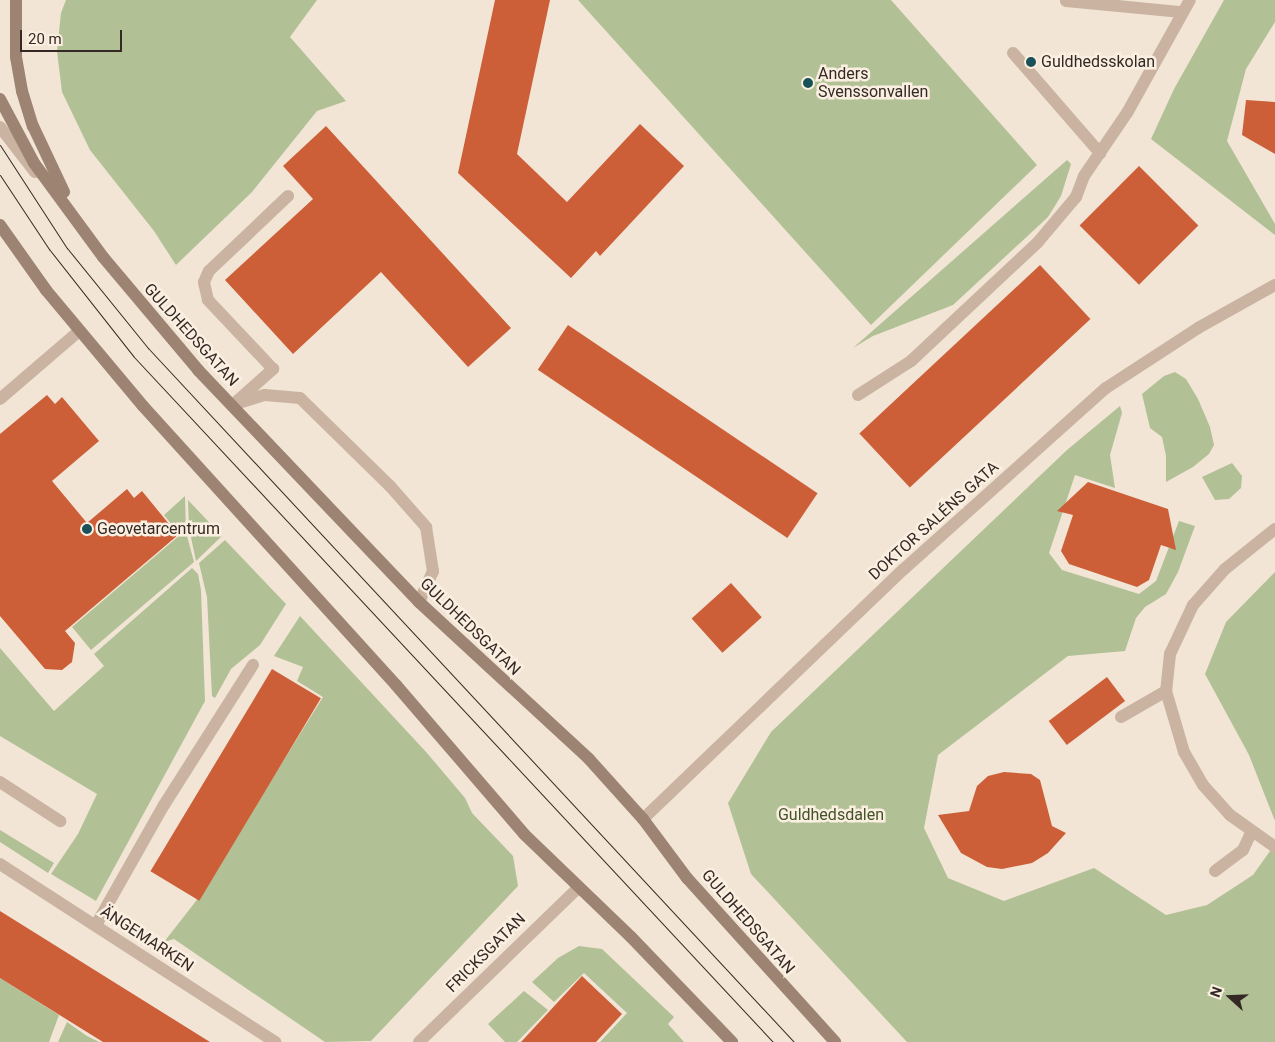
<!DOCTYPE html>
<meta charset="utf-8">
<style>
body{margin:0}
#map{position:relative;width:1275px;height:1042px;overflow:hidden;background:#f2e5d5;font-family:Roboto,sans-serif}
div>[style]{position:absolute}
.green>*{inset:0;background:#b1c195}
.building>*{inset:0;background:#cd5f38;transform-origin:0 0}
.lane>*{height:12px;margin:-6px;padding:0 6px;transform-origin:6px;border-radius:6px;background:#cab4a1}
.street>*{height:12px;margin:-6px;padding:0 6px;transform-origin:6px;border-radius:6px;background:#cab4a1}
.secondary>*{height:12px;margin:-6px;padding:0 6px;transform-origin:6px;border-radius:6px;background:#9d8372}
.tram>*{height:1px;margin:-0.5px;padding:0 0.5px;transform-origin:0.5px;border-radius:0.5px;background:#342924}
.dots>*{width:14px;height:14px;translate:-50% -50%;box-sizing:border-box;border:2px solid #faefe1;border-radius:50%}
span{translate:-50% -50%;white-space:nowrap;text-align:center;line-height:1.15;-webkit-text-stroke:5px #faefe1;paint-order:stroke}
.poi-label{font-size:16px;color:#342924}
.left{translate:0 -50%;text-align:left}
.street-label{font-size:16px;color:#342924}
.park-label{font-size:16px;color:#425327}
.north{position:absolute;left:1205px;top:972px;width:50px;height:50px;-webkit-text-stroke:4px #faefe1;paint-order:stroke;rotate:290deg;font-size:14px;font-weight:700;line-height:20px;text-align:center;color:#342924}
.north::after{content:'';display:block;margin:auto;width:18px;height:22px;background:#342924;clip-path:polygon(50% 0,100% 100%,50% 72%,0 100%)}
.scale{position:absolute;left:20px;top:30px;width:102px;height:22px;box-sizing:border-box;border:2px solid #342924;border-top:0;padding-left:6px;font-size:15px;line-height:18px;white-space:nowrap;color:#342924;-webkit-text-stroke:4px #faefe1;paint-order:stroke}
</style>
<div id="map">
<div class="green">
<div style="clip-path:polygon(66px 0,317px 0,290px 37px,346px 101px,317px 111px,252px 192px,176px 265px,154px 231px,90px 150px,62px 92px,57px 51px,61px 13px)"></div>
<div style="clip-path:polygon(578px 0,891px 0,1037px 165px,871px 325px)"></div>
<div style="clip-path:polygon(1224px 0,1275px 0,1275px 22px,1246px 69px,1227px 141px,1275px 224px,1275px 235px,1151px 139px,1174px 89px)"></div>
<div style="clip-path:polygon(1067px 160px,1071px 164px,1061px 196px,1048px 217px,953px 305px,873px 336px,853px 348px)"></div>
<div style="clip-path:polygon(1175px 372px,1186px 379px,1198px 399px,1210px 427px,1214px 445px,1209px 454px,1193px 467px,1166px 482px,1166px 456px,1162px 437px,1150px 428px,1142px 394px,1164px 376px)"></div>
<div style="clip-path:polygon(1120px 406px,1122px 413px,1110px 455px,1115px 488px,1075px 475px,1049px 553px,1062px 570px,1139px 594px,1156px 581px,1179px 521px,1195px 526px,1178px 572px,1166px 594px,1145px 607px,1136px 618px,1125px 651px,1068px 656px,938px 755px,924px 828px,948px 878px,1004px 901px,1094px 868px,1166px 915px,1207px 905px,1253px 875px,1275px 844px,1275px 1042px,907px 1042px,751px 874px,728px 803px,771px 732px,1067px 450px)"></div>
<div style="clip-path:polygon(1232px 463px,1242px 476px,1241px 488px,1229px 499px,1215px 500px,1202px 477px)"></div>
<div style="clip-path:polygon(185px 496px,186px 532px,194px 562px,91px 650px,72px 627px,180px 535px,164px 515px)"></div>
<div style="clip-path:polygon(188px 500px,222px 536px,196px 561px,189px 528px)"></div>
<div style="clip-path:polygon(225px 540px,286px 604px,260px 645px,231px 669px,215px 698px,212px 696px,207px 597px,199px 563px)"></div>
<div style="clip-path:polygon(192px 568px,198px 574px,201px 590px,205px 701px,96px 901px,51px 874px,78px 834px,97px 794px,0 736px,0 648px,54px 711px,104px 666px,94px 654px)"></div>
<div style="clip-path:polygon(1275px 572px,1275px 821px,1249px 755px,1205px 674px,1226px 622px)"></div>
<div style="clip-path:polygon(300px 616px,427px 753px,465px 798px,472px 813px,513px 856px,518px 886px,371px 1041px,325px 1042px,174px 939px,164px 942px,196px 901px,323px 697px,297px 681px,303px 667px,274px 656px)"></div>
<div style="clip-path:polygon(0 830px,54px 863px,48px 873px,0 842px)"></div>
<div style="clip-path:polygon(579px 946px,602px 949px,674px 1017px,668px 1024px,684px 1042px,600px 1042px,627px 1013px,584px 973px,554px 1002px,532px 982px,558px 958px)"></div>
<div style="clip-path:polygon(0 978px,59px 1015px,49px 1042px,0 1042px)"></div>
<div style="clip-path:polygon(524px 991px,548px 1010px,517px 1042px,505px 1042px,488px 1024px)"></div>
<div style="clip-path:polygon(67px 1022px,87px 1036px,99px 1042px,58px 1042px)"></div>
</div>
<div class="building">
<div style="clip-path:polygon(495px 0,550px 0,517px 154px,567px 202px,640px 124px,684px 166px,600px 256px,596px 251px,571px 278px,458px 173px)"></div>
<div style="clip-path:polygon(1246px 100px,1275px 102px,1275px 154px,1242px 135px)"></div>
<div style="clip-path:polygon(326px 126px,511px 328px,468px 367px,381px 272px,293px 354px,225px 280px,313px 199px,283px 166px)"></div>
<div style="left:1139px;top:166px;width:84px;height:84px;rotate:45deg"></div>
<div style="left:1040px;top:265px;width:74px;height:247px;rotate:47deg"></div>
<div style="left:568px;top:325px;width:301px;height:54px;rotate:34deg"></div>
<div style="clip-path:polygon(47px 395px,55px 404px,62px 397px,99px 441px,52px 481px,87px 523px,127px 489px,134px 498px,142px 491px,178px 535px,65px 631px,75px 643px,72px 662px,62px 670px,45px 669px,0 616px,0 434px)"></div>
<div style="clip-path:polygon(1088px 482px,1168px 509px,1176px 550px,1161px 545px,1149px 580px,1137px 587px,1069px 564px,1061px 551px,1073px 515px,1057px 511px)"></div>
<div style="left:731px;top:583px;width:46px;height:53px;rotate:48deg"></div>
<div style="left:272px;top:669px;width:57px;height:236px;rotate:31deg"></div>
<div style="left:1107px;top:677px;width:30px;height:73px;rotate:53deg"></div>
<div style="clip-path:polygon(1004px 772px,1031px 774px,1040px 780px,1052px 826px,1066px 833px,1048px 853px,1032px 863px,1002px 869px,987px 867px,961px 853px,938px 815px,969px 811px,977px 786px,988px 776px)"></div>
<div style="clip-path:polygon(0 911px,117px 984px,210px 1042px,103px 1042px,0 978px)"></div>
<div style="clip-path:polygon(582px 976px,622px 1014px,596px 1042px,521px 1042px)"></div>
</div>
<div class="lane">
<div style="left:1066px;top:1px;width:116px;rotate:5.5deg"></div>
<div style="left:1013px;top:53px;width:133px;rotate:49deg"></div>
<div style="left:0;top:127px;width:57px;rotate:52.1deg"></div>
<div style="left:858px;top:395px;width:63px;rotate:-32.7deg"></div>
<div style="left:911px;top:361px;width:174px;rotate:-43.1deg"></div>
<div style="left:1038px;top:242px;width:59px;rotate:-49.8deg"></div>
<div style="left:1076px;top:197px;width:22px;rotate:-69deg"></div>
<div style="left:1084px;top:176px;width:76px;rotate:-55.7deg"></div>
<div style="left:1127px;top:113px;width:129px;rotate:-60.9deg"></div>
<div style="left:0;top:399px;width:104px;rotate:-40.7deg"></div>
<div style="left:236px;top:402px;width:50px;rotate:-41.7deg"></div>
<div style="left:273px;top:369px;width:95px;rotate:-133.3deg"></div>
<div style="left:208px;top:300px;width:18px;rotate:-103deg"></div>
<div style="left:204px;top:282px;width:12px;rotate:-66deg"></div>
<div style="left:209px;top:271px;width:109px;rotate:-43.5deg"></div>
<div style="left:232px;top:405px;width:34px;rotate:-17deg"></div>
<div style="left:265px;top:395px;width:35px;rotate:5deg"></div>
<div style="left:300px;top:398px;width:126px;rotate:44.4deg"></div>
<div style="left:390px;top:486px;width:55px;rotate:48.7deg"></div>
<div style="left:426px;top:527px;width:45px;rotate:81deg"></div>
<div style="left:433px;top:571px;width:34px;rotate:114deg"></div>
<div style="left:1121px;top:717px;width:52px;rotate:-30deg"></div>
<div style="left:0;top:782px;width:72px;rotate:33deg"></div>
<div style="left:1215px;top:871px;width:35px;rotate:-37deg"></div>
<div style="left:1243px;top:850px;width:19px;rotate:-65deg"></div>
<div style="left:96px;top:925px;width:138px;rotate:-60.5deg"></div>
<div style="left:164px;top:805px;width:166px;rotate:-57.6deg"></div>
</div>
<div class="street">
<div style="left:1275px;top:529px;width:64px;rotate:141.3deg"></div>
<div style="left:1225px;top:569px;width:48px;rotate:131.6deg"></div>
<div style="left:1193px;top:605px;width:54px;rotate:115.1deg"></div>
<div style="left:1170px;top:654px;width:37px;rotate:96deg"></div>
<div style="left:1166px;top:691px;width:64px;rotate:73.6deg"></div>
<div style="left:1184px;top:752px;width:38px;rotate:60deg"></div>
<div style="left:1203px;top:785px;width:40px;rotate:48deg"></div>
<div style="left:1230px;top:815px;width:55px;rotate:35.4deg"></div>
<div style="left:643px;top:819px;width:361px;rotate:-43.8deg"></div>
<div style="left:904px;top:569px;width:271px;rotate:-41.9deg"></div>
<div style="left:1106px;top:388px;width:110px;rotate:-33.1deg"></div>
<div style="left:1198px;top:328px;width:88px;rotate:-29.2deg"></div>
<div style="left:0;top:864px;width:328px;rotate:32.9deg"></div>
<div style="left:419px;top:1042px;width:221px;rotate:-44.1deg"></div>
</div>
<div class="secondary">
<div style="left:16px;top:0;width:57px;rotate:90deg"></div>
<div style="left:16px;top:57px;width:35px;rotate:80deg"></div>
<div style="left:22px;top:91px;width:37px;rotate:73deg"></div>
<div style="left:33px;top:126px;width:73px;rotate:64.8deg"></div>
<div style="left:0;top:99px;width:72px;rotate:62deg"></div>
<div style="left:34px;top:163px;width:117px;rotate:53.7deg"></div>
<div style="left:103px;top:257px;width:148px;rotate:49.9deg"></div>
<div style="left:198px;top:370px;width:320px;rotate:46.4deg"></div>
<div style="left:419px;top:602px;width:231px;rotate:42.7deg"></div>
<div style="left:589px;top:759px;width:81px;rotate:48deg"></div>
<div style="left:643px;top:819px;width:74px;rotate:53.3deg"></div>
<div style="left:687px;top:878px;width:221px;rotate:47.9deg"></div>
<div style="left:0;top:225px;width:80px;rotate:54.7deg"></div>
<div style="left:46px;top:290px;width:151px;rotate:50.1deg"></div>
<div style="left:143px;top:406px;width:377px;rotate:47.8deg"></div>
<div style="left:396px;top:685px;width:196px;rotate:49.3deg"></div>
<div style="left:524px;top:834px;width:149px;rotate:43.9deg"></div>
<div style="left:631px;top:937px;width:146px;rotate:46.1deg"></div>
</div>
<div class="tram">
<div style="left:0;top:145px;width:123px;rotate:57deg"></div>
<div style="left:67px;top:248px;width:129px;rotate:51deg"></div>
<div style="left:148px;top:348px;width:948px;rotate:47.05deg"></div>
<div style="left:0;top:175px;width:89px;rotate:56.5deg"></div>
<div style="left:49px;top:249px;width:137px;rotate:51.8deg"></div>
<div style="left:134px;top:357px;width:937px;rotate:46.99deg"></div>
</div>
<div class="dots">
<div style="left:1031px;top:62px;background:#185157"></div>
<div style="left:808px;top:83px;background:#185157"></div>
<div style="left:87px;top:529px;background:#185157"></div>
</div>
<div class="poi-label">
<span class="left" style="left:1041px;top:62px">Guldhedsskolan</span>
<span class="left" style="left:818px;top:83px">Anders<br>Svenssonvallen</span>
<span class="left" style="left:97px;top:529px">Geovetarcentrum</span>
</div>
<div class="street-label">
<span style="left:191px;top:335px;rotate:48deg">GULDHEDSGATAN</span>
<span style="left:934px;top:521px;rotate:-42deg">DOKTOR SALÉNS GATA</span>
<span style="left:470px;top:627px;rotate:44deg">GULDHEDSGATAN</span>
<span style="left:748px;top:922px;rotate:49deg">GULDHEDSGATAN</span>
<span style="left:147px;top:939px;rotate:33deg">ÄNGEMARKEN</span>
<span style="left:486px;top:953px;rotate:-45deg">FRICKSGATAN</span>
</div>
<div class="park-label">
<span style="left:831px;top:815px">Guldhedsdalen</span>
</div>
<div class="north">N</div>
<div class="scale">20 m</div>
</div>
